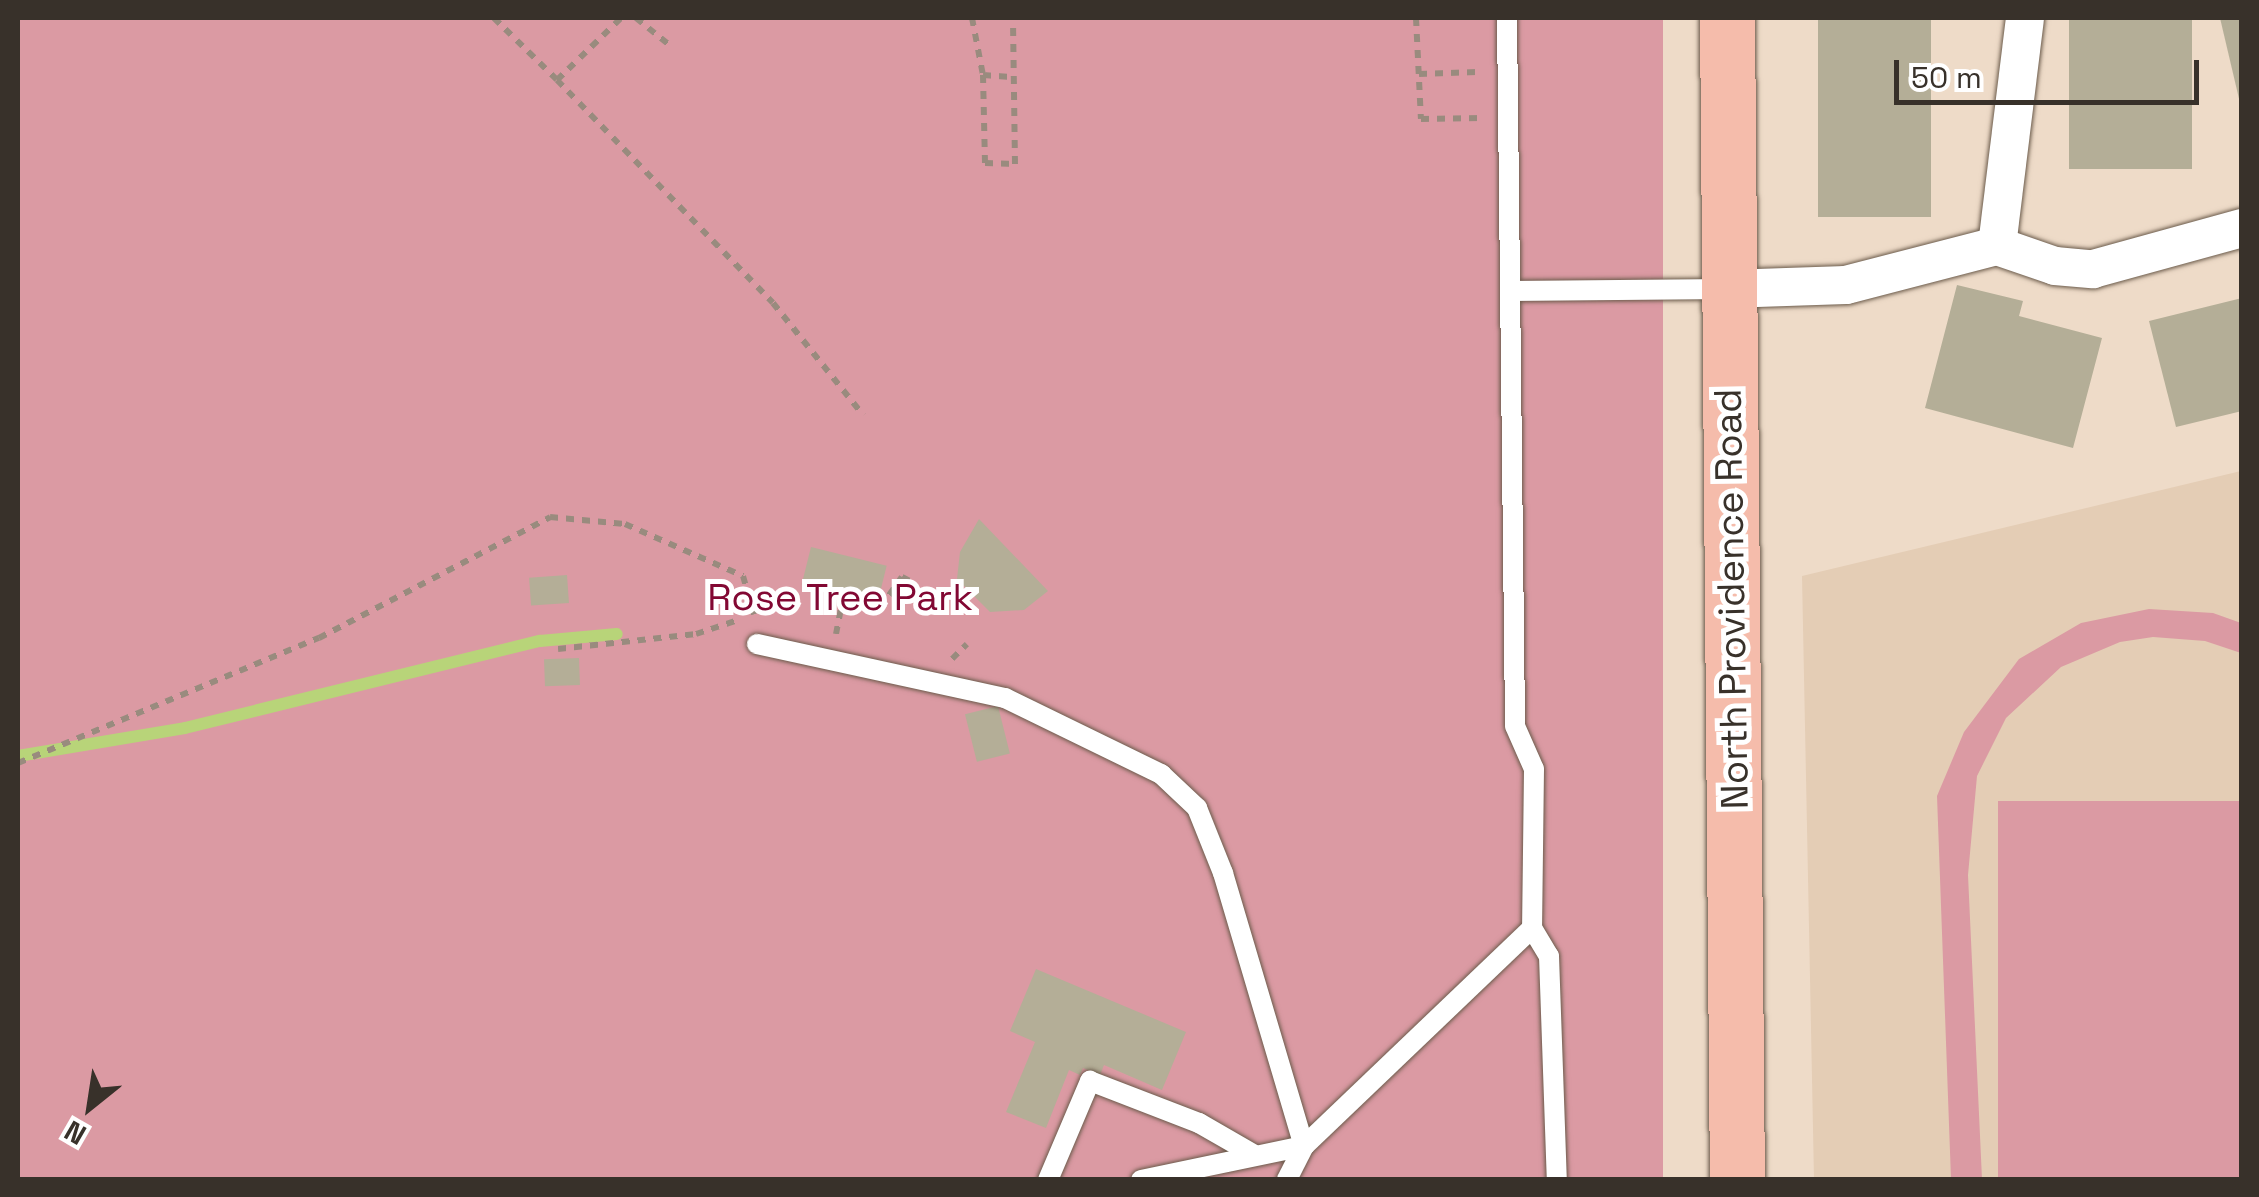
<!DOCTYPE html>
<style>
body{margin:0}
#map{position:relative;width:2259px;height:1197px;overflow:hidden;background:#eedbc8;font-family:"Space Grotesk",sans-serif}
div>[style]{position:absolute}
.built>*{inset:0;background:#e4cdb5}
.green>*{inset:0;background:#db9aa3;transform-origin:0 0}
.stream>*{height:12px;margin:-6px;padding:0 6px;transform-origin:6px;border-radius:6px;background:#b8d479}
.building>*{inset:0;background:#b4ae97;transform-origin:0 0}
.path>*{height:6px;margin-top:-3px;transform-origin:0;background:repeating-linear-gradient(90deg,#998b7e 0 8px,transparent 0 16px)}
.roads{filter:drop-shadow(0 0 2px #6b5b4b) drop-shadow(0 0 2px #6b5b4b)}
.lane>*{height:20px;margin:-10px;padding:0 10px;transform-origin:10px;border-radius:10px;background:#fff}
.street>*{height:38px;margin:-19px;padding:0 19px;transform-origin:19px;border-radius:19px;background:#fff}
.primary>*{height:55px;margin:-27.5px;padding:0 27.5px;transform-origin:27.5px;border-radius:27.5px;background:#f5bcab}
span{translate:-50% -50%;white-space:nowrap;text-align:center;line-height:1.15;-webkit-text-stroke:10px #fff;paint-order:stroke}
.park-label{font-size:38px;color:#820833}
.street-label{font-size:38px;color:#38312a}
.frame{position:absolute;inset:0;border:20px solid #38312a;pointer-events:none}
.north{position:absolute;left:40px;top:1057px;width:100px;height:100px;-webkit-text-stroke:8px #fff;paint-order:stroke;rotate:210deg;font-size:28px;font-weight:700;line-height:40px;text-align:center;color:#38312a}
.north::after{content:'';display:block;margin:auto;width:35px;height:45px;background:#38312a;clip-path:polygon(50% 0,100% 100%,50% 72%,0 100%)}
.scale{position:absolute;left:1894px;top:60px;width:305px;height:45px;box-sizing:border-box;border:5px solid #38312a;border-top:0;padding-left:12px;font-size:30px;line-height:35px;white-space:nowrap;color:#38312a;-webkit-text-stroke:8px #fff;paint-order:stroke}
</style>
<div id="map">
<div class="built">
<div style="clip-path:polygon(2241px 471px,2241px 1179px,1814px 1179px,1802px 576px)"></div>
</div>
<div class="green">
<div style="left:18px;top:18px;width:1645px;height:1161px"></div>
<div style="clip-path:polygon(2149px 609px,2213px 613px,2241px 623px,2241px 653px,2205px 641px,2153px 637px,2120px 642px,2061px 667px,2006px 718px,1977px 776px,1968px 875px,1982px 1179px,1951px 1179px,1937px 796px,1964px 732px,2019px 659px,2081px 623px)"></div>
<div style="left:2241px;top:801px;width:378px;height:243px;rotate:90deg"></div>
</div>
<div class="stream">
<div style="left:18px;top:756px;width:169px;rotate:-9.5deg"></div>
<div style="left:185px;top:728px;width:366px;rotate:-13.8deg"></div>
<div style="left:540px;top:641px;width:77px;rotate:-5.2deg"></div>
</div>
<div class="building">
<div style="left:1818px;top:18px;width:113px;height:199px"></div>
<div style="left:2069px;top:18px;width:123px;height:151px"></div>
<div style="clip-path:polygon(2220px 18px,2242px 18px,2242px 103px,2240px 103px)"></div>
<div style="clip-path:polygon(1957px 285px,2023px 301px,2019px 316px,2102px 338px,2073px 448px,1925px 408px)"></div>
<div style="clip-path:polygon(2242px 298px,2242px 411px,2176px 427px,2149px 321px)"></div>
<div style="clip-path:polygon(979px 519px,1048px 591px,1024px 610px,990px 612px,957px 579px,960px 552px)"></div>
<div style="left:811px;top:547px;width:78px;height:39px;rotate:14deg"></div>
<div style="left:567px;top:575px;width:28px;height:38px;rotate:86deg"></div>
<div style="left:579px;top:658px;width:27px;height:35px;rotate:88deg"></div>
<div style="left:998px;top:706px;width:49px;height:34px;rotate:76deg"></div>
<div style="clip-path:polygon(1036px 969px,1186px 1032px,1162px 1090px,1104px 1065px,1100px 1075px,1083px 1068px,1080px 1075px,1069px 1070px,1046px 1128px,1006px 1112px,1035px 1042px,1010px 1031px)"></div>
</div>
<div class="path">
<div style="left:494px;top:18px;width:88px;rotate:44.5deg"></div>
<div style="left:557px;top:80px;width:89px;rotate:-44.1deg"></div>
<div style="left:636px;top:18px;width:46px;rotate:38.9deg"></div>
<div style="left:972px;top:18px;width:58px;rotate:79.1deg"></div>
<div style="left:983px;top:75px;width:88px;rotate:88.7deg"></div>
<div style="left:985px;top:163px;width:30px;rotate:2deg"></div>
<div style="left:1015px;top:164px;width:146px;rotate:-90.8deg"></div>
<div style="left:1416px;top:18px;width:101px;rotate:87.2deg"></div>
<div style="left:1421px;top:119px;width:61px;rotate:-0.9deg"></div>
<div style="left:1419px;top:74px;width:58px;rotate:-2deg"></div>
<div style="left:983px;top:75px;width:31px;rotate:4deg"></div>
<div style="left:557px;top:80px;width:310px;rotate:45.9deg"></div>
<div style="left:773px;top:303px;width:144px;rotate:51.2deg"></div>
<div style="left:836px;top:634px;width:33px;rotate:-79deg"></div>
<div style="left:842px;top:602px;width:38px;rotate:9deg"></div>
<div style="left:880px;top:608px;width:38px;rotate:-55deg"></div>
<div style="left:902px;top:577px;width:13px;rotate:27deg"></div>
<div style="left:558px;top:649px;width:139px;rotate:-6.2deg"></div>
<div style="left:696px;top:634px;width:44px;rotate:-18.4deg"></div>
<div style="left:952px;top:659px;width:21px;rotate:-45deg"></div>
<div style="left:18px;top:763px;width:326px;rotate:-22.6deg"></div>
<div style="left:319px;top:638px;width:261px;rotate:-27.6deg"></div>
<div style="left:550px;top:517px;width:75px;rotate:5.3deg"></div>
<div style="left:625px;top:524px;width:129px;rotate:23.8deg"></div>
<div style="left:743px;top:576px;width:40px;rotate:74deg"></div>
</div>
<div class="roads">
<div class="lane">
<div style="left:1507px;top:18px;width:708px;rotate:89.35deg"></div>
<div style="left:1515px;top:726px;width:47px;rotate:66.2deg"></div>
<div style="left:1534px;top:769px;width:159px;rotate:90.7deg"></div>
<div style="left:1532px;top:928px;width:33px;rotate:59deg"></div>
<div style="left:1549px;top:956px;width:224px;rotate:88deg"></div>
<div style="left:1510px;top:291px;width:217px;rotate:-0.5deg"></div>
<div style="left:757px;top:644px;width:254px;rotate:12.3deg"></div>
<div style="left:1005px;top:698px;width:174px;rotate:26deg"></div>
<div style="left:1161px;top:774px;width:50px;rotate:43.4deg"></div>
<div style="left:1197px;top:808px;width:70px;rotate:68.2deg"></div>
<div style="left:1223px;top:873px;width:285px;rotate:73.5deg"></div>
<div style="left:1304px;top:1146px;width:38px;rotate:117deg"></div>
<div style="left:1048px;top:1180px;width:108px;rotate:-67deg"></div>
<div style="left:1090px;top:1081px;width:117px;rotate:21.1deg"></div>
<div style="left:1199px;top:1123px;width:62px;rotate:29.9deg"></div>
<div style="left:1141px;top:1180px;width:167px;rotate:-11.8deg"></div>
<div style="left:1304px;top:1146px;width:315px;rotate:-43.7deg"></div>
</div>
<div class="street">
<div style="left:1997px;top:246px;width:230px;rotate:-83deg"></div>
<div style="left:1727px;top:289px;width:119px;rotate:-1.9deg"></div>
<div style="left:1846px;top:285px;width:156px;rotate:-14.5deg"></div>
<div style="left:1997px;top:246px;width:61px;rotate:19deg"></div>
<div style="left:2055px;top:266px;width:38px;rotate:5deg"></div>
<div style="left:2093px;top:269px;width:155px;rotate:-15.4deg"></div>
</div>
<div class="primary">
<div style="left:1727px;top:18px;width:1162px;rotate:89.51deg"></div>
</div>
</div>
<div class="park-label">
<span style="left:840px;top:598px">Rose Tree Park</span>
</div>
<div class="street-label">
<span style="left:1732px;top:599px;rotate:-91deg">North Providence Road</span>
</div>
<div class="frame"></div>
<div class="north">N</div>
<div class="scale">50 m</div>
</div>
